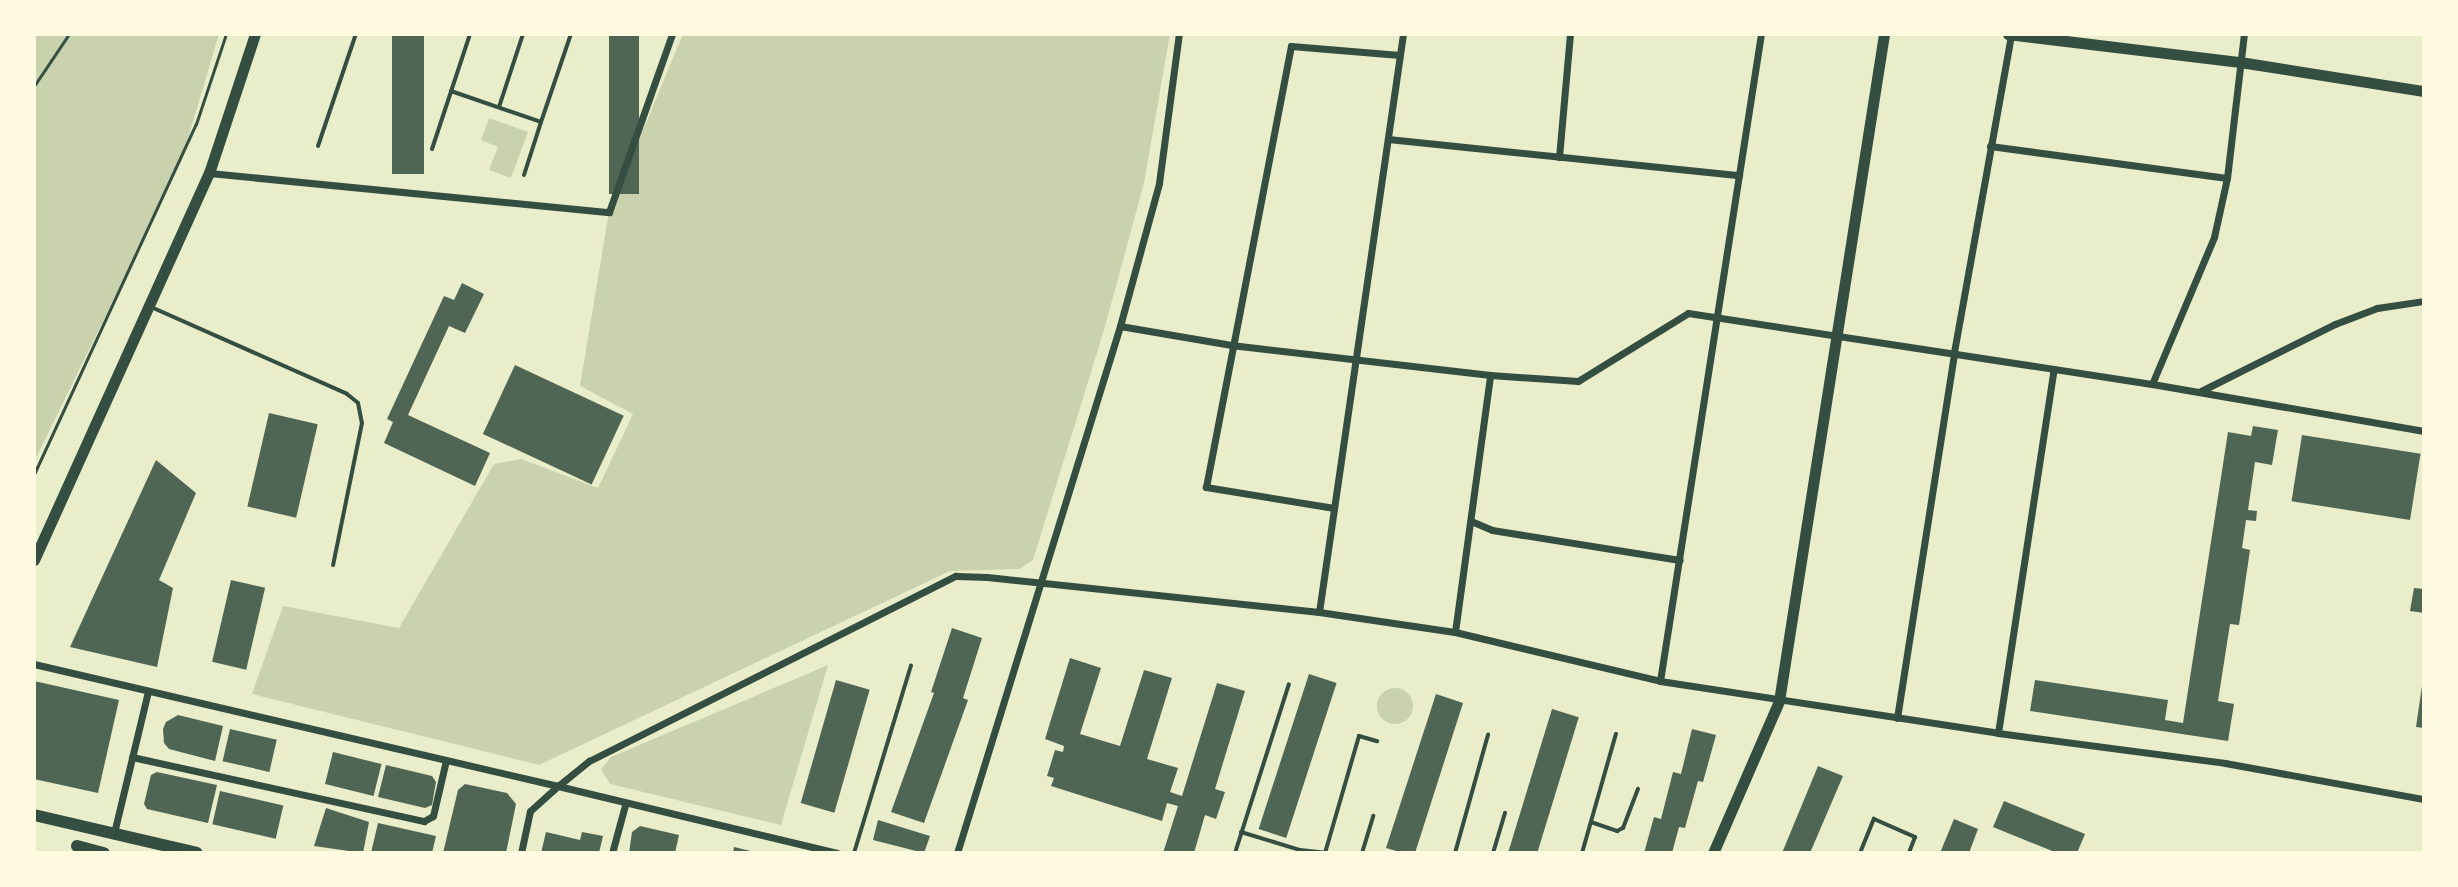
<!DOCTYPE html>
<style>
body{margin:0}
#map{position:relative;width:2458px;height:887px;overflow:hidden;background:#e9edc9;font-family:"Varela Round",sans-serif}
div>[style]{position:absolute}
.green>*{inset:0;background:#cad2ad}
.round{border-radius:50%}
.building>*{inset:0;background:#4f6655;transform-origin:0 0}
.path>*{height:3px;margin:-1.5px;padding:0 1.5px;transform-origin:1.5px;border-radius:1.5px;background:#344e41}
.service>*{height:4px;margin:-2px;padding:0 2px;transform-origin:2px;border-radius:2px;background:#344e41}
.minor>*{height:7px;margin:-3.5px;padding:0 3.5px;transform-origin:3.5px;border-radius:3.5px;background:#344e41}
.secondary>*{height:11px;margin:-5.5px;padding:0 5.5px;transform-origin:5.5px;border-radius:5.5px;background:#344e41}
.primary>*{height:12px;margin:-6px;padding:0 6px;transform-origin:6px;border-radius:6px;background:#344e41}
span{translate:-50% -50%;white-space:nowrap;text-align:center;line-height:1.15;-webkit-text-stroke:8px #fefae0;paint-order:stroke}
.frame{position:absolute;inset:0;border:36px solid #fefae0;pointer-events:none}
</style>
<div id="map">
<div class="green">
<div style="clip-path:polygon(34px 34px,219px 34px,181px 162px,34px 462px)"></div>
<div style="clip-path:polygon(683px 34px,1170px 34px,1144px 183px,1104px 330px,1033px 560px,1020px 569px,950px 571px,539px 765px,252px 694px,283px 606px,399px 628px,494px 464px,521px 459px,598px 488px,633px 414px,580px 386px,609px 212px)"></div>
<div style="clip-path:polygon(489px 118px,528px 132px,511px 178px,489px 170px,498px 147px,481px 140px)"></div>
<div style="clip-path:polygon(828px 665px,781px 825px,610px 784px,601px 769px,611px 757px)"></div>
<div class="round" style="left:1377px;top:688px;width:36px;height:36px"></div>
</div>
<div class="building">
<div style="left:392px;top:34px;width:32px;height:140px"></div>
<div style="left:609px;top:34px;width:30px;height:160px"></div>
<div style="clip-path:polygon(462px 283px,484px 294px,465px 333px,449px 326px,408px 415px,490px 453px,475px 486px,384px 443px,393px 422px,387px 419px,444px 296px,454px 300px)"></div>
<div style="left:515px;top:365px;width:120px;height:76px;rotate:25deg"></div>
<div style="left:269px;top:413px;width:50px;height:96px;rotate:13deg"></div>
<div style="clip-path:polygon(2253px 426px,2278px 430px,2272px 465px,2255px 462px,2248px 510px,2257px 511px,2256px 521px,2246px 520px,2242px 548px,2250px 550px,2239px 625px,2230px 624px,2218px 701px,2234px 704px,2228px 741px,2030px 711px,2035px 680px,2168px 700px,2165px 720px,2183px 723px,2228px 432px,2251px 436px)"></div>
<div style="left:2302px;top:435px;width:120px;height:67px;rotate:9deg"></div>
<div style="clip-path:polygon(156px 460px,196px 493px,159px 580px,173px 588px,157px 667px,70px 647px)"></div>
<div style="left:231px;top:580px;width:35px;height:84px;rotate:13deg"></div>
<div style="clip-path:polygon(2414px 588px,2424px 589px,2424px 613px,2410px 611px)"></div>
<div style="clip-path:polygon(952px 628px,982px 638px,963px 698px,968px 700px,924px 823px,891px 812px,934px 693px,931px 692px)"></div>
<div style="clip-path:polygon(1070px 658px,1101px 668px,1080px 734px,1120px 746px,1144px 670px,1172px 678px,1147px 759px,1178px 768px,1170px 792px,1182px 796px,1217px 683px,1245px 691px,1215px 789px,1225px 792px,1216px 819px,1205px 815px,1194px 853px,1163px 853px,1178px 806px,1167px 803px,1162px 821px,1051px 786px,1054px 778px,1047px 776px,1055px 750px,1063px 752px,1064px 746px,1045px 739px)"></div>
<div style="left:1309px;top:674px;width:29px;height:163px;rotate:18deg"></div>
<div style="left:836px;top:680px;width:35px;height:128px;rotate:16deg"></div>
<div style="clip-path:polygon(34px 681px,119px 700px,98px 793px,34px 779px)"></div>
<div style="clip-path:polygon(2422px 686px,2424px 687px,2424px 728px,2416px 727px)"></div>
<div style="clip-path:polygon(1436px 694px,1463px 703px,1415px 853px,1403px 853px,1386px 848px)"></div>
<div style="left:1552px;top:709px;width:28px;height:151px;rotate:17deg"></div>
<div style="clip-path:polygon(178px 715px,223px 726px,215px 761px,169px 749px,164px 743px,163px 729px,166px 722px)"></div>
<div style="left:230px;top:729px;width:48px;height:33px;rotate:13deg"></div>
<div style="clip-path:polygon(1692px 729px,1716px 735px,1703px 782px,1698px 781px,1685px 828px,1679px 827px,1672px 853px,1644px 853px,1654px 817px,1661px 819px,1673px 772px,1681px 774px)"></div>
<div style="left:333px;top:752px;width:50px;height:33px;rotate:14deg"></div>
<div style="clip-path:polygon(386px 765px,432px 776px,436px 782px,432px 805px,425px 808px,378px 797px)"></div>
<div style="clip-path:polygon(1818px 766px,1843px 776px,1810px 853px,1782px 853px)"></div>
<div style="clip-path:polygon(157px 772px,217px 785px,208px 823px,147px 809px,144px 804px,151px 775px)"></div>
<div style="clip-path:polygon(465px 784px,507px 793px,516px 804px,506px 853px,443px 853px,458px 790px)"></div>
<div style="left:220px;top:791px;width:65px;height:34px;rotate:13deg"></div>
<div style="clip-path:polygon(2004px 801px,2085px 834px,2077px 853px,2057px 853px,1993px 827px)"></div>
<div style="clip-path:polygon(326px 808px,369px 822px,363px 853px,314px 846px)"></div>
<div style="clip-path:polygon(1954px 819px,1978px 829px,1969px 853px,1940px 853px)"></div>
<div style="clip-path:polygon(878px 820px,930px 836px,924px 853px,873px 840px)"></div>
<div style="clip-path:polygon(378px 823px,436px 836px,432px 853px,371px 853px)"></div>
<div style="clip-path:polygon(640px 826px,679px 835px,675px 853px,629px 853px,632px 832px)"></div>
<div style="clip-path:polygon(546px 832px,580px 840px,582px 832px,603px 836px,599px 853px,541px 853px)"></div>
<div style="clip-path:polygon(734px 847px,755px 852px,754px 853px,733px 853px)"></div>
</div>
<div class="path">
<div style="left:34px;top:86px;width:63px;rotate:-56.1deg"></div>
<div style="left:34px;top:474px;width:386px;rotate:-65.2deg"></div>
<div style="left:196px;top:124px;width:95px;rotate:-71.6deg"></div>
</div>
<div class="service">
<div style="left:451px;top:91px;width:95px;rotate:19deg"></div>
<div style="left:541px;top:122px;width:93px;rotate:-71.2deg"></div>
<div style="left:499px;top:107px;width:77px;rotate:-71.8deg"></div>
<div style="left:318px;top:146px;width:118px;rotate:-71.3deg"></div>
<div style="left:432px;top:149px;width:121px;rotate:-71.7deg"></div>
<div style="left:524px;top:175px;width:56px;rotate:-72.2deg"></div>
<div style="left:151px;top:307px;width:214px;rotate:23.9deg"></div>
<div style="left:347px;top:394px;width:14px;rotate:39deg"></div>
<div style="left:358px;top:403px;width:20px;rotate:79deg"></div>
<div style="left:362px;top:423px;width:145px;rotate:101.5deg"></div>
<div style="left:1591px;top:822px;width:28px;rotate:19deg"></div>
<div style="left:1617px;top:831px;width:7px;rotate:-27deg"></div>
<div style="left:1623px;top:828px;width:42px;rotate:-69deg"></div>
<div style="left:1241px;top:832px;width:62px;rotate:17deg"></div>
<div style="left:1300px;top:850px;width:30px;rotate:6deg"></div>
<div style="left:854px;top:853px;width:196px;rotate:-73.1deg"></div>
<div style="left:1235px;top:853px;width:177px;rotate:-72.3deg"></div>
<div style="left:1325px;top:853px;width:122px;rotate:-73.8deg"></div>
<div style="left:1359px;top:736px;width:19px;rotate:16deg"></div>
<div style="left:1362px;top:853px;width:39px;rotate:-73deg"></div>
<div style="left:1455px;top:853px;width:123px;rotate:-74.4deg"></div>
<div style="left:1493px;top:853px;width:42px;rotate:-73.3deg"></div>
<div style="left:1582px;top:853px;width:124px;rotate:-74.1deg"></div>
<div style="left:1860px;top:853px;width:37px;rotate:-68deg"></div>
<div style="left:1874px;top:819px;width:45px;rotate:23.7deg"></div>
<div style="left:1915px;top:837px;width:17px;rotate:111deg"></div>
</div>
<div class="minor">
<div style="left:1388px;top:139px;width:353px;rotate:5.9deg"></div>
<div style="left:1990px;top:146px;width:239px;rotate:7.7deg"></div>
<div style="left:1559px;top:157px;width:123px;rotate:-84.9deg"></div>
<div style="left:209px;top:173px;width:402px;rotate:5.6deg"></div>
<div style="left:609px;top:212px;width:189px;rotate:-70.5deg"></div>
<div style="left:1120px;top:326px;width:113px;rotate:9.7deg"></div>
<div style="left:1231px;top:345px;width:261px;rotate:6.6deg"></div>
<div style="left:1490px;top:375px;width:88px;rotate:3.9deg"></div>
<div style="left:1578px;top:381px;width:129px;rotate:-31.7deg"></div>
<div style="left:1688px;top:313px;width:469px;rotate:8.7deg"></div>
<div style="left:2152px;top:384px;width:160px;rotate:-67.1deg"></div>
<div style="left:2214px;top:237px;width:60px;rotate:-77.6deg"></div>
<div style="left:2227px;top:178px;width:145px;rotate:-83.3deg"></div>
<div style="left:2152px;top:384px;width:276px;rotate:9.8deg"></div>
<div style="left:2201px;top:391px;width:150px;rotate:-26.6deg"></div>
<div style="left:2335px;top:324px;width:45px;rotate:-20.9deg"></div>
<div style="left:2377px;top:308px;width:48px;rotate:-8.5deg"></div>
<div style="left:1334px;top:508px;width:130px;rotate:-170.7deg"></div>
<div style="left:1206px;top:487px;width:449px;rotate:-79.1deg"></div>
<div style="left:1291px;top:46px;width:109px;rotate:4.7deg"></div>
<div style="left:1471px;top:521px;width:23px;rotate:23deg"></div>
<div style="left:1492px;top:530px;width:190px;rotate:9.1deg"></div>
<div style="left:1319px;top:612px;width:584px;rotate:-81.73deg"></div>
<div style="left:1455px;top:632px;width:259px;rotate:-82.2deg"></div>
<div style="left:34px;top:664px;width:538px;rotate:13.11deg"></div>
<div style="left:558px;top:786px;width:40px;rotate:-39deg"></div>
<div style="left:589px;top:761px;width:411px;rotate:-26.8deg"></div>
<div style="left:956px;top:576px;width:31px;rotate:2deg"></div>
<div style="left:987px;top:577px;width:334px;rotate:6deg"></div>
<div style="left:1319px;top:612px;width:137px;rotate:8.4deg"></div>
<div style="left:1455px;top:632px;width:211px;rotate:13.4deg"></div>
<div style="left:1660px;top:681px;width:342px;rotate:8.7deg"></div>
<div style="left:1998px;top:733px;width:229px;rotate:7.5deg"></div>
<div style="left:2225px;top:763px;width:202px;rotate:10.3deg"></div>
<div style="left:1660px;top:681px;width:655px;rotate:-81.13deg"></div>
<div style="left:1897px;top:718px;width:370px;rotate:-81.1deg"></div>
<div style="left:1954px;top:352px;width:323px;rotate:-79.8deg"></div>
<div style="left:1998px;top:733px;width:368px;rotate:-81.3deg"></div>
<div style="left:132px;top:757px;width:299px;rotate:12.4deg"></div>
<div style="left:424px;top:821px;width:10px;rotate:-29deg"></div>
<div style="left:433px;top:816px;width:57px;rotate:-76.9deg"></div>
<div style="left:114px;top:833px;width:146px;rotate:-76.5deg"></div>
<div style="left:521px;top:853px;width:43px;rotate:-77.9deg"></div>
<div style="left:530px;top:811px;width:38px;rotate:-42deg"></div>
<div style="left:558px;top:786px;width:287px;rotate:13.5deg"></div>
<div style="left:612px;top:853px;width:50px;rotate:-74.8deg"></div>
<div style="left:957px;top:853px;width:552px;rotate:-72.81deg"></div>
<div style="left:1120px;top:326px;width:148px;rotate:-74.7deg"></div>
<div style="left:1159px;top:183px;width:150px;rotate:-82.4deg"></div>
</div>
<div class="secondary">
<div style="left:2008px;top:34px;width:234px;rotate:6.9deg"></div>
<div style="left:2240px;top:62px;width:186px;rotate:9deg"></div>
<div style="left:34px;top:560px;width:425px;rotate:-65.7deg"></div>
<div style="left:209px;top:173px;width:146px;rotate:-71.7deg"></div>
<div style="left:1713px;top:853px;width:166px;rotate:-66.5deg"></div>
<div style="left:1779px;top:701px;width:675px;rotate:-81.05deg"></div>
</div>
<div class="primary">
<div style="left:34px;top:815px;width:167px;rotate:13.1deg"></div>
<div style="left:77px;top:846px;width:28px;rotate:15deg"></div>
</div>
<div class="frame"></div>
</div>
